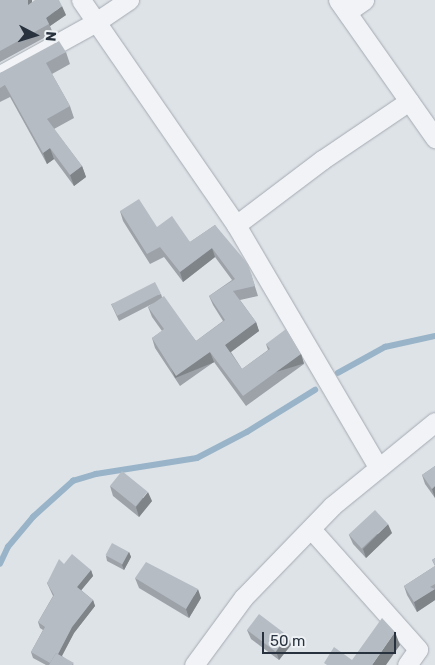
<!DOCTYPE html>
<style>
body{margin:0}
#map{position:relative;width:435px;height:665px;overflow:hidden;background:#dee3e8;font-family:Rubik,sans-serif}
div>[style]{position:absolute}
.stream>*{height:5.5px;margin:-2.75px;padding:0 2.75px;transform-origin:2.75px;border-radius:2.75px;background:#99b4c8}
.roads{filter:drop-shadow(0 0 1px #a4aab2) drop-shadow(0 0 1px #a4aab2)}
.street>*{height:19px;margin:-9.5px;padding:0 9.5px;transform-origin:9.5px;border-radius:9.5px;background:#f1f3f6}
.wall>*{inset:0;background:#9da2a9}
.shaded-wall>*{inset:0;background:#7f8489;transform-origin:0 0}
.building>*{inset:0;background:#b6bcc4;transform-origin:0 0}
span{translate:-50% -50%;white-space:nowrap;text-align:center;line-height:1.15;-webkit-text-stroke:4.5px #eef2f5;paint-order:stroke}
.north{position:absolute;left:10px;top:10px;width:50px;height:50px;-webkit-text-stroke:4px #eef2f5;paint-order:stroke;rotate:95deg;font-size:14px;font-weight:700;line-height:20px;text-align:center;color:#28323e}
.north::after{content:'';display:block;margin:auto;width:18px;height:22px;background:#28323e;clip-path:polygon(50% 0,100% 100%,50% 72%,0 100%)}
.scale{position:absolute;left:262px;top:632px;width:134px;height:22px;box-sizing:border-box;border:2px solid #28323e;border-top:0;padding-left:6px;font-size:15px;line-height:18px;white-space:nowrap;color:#28323e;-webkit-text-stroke:4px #eef2f5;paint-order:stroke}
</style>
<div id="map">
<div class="stream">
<div style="left:338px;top:373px;width:54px;rotate:-29deg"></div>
<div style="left:385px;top:347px;width:51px;rotate:-12.4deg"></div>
<div style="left:0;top:564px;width:19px;rotate:-65deg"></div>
<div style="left:8px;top:547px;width:39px;rotate:-50deg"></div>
<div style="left:33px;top:517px;width:54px;rotate:-42deg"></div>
<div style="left:73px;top:481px;width:24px;rotate:-17deg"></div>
<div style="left:96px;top:474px;width:102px;rotate:-9deg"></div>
<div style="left:197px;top:458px;width:56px;rotate:-27.5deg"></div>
<div style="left:247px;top:432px;width:80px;rotate:-31.7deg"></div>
</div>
<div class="roads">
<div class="street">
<div style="left:81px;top:0;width:273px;rotate:55.4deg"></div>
<div style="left:236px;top:225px;width:281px;rotate:59.6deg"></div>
<div style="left:338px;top:0;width:169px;rotate:54.9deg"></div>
<div style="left:347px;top:12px;width:21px;rotate:-35deg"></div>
<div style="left:0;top:75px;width:110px;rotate:-28.9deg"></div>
<div style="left:96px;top:22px;width:40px;rotate:-34deg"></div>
<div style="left:236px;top:225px;width:108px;rotate:-37.1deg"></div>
<div style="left:322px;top:160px;width:105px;rotate:-34.1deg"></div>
<div style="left:311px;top:529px;width:161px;rotate:48.3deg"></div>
<div style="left:194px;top:665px;width:83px;rotate:-53.8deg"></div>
<div style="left:243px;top:598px;width:128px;rotate:-45.9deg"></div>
<div style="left:332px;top:506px;width:133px;rotate:-39.2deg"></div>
<div style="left:407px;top:665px;width:19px;rotate:-55deg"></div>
</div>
</div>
<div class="wall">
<div style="clip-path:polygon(0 0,32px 3px,66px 15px,50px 26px,53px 33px,0 62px)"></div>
<div style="clip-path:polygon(66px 52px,70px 64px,52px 74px,70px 106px,74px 118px,54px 129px,82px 166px,86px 177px,74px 186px,54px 159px,47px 164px,10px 97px,0 102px,0 73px)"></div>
<div style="clip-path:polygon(120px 211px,190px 242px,215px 225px,251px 274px,258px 296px,240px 300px,256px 322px,259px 331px,231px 352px,242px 369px,268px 350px,266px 344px,301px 354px,304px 364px,246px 406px,214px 362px,180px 386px,155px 348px,152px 338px,162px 331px,152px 317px,148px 307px,154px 303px,119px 321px,111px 304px,161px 294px,162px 297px,196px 341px,223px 321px,213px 305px,209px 296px,232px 280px,215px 257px,183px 282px,164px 257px,150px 264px,123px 221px)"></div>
<div style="clip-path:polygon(435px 466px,435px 498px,425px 484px,422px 475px)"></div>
<div style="clip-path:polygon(110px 486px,152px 501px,139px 517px,113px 496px)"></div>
<div style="clip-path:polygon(392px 533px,366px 558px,353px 544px,349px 535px)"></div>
<div style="clip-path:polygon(129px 552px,131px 557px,124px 570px,107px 561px,106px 556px)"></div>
<div style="clip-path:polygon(435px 558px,435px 600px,417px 612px,407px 595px,404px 586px,435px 566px,432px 560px)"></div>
<div style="clip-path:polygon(64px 564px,91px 570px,93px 576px,81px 590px,93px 600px,95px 606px,74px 633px,62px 656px,74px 665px,46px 665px,33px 658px,31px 652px,43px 630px,40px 628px,38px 622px,53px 596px,47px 583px)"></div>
<div style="clip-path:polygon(135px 578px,201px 598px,189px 618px,139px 588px)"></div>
<div style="clip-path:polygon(247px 630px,288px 636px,291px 645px,279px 660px,251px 639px)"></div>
</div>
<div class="shaded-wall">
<div style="clip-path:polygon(28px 0,32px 0,32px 14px,28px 5px)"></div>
<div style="clip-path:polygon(62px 6px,66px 15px,50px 26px,46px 18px)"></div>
<div style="clip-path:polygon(50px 148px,54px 159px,47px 164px,43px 153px)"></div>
<div style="clip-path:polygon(82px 166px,86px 177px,74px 186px,70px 175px)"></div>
<div style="clip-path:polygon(212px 248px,215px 257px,183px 282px,180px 272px)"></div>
<div style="clip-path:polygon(256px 322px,259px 331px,228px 354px,225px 345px)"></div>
<div style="left:210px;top:352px;width:11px;height:42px;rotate:68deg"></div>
<div style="left:301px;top:354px;width:10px;height:72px;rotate:73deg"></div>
<div style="clip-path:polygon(435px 486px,435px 498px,432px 489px)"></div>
<div style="clip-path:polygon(148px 492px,152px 501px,139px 517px,136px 507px)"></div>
<div style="clip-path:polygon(388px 524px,392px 533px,366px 558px,363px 549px)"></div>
<div style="clip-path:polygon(129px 552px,131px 557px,124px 570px,122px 565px)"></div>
<div style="clip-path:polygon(91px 570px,93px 576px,79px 593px,77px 587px)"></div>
<div style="clip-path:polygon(198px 589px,201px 598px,189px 618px,186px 609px)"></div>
<div style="clip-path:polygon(435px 589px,435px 600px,417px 612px,414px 602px)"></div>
<div style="clip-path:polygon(93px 600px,95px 606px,74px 633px,57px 665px,53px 664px,72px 627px)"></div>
<div style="clip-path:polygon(395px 632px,400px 645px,386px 665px,372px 665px)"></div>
<div style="clip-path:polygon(288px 636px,291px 645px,279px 660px,276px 651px)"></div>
</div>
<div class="building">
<div style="clip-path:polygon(0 0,28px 0,28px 5px,35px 0,59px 0,62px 6px,46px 18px,49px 24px,0 51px)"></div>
<div style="clip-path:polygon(59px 41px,66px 52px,46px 63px,70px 106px,47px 119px,82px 166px,70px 175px,50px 148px,43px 153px,5px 85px,0 88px,0 73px)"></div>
<div style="clip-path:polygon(139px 199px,157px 227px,172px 216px,190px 242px,215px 225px,248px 264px,255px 286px,233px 291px,256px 322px,225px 345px,242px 369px,270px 349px,266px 344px,286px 329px,301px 354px,243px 396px,210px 352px,176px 376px,152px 338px,164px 329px,148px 307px,164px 296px,196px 341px,225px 320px,209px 296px,235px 279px,212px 248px,180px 272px,160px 247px,147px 254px,120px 211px)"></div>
<div style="left:155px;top:282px;width:13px;height:49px;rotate:63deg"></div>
<div style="clip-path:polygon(435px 466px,435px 486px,432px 489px,422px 475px)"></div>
<div style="left:122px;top:471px;width:33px;height:19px;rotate:39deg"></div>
<div style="left:375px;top:510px;width:19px;height:36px;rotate:47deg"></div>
<div style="left:112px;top:543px;width:19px;height:14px;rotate:28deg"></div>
<div style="clip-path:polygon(72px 554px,91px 570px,77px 587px,93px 600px,72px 627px,58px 654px,56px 653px,50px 663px,31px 652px,45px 627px,38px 622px,54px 595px,47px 583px,59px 559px,64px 564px)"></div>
<div style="clip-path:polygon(435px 558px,435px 565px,432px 560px)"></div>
<div style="clip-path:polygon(146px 562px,198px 589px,186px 609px,135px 578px)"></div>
<div style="clip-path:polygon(435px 566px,435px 584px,430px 587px,435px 589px,414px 602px,404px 586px)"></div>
<div style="left:259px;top:614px;width:36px;height:20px;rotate:37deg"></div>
<div style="clip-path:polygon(382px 618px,395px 632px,372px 665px,327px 665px,324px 663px,334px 647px,352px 660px)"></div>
<div style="clip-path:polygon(56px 653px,74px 663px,72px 665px,49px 665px)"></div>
</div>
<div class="north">N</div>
<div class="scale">50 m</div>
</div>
